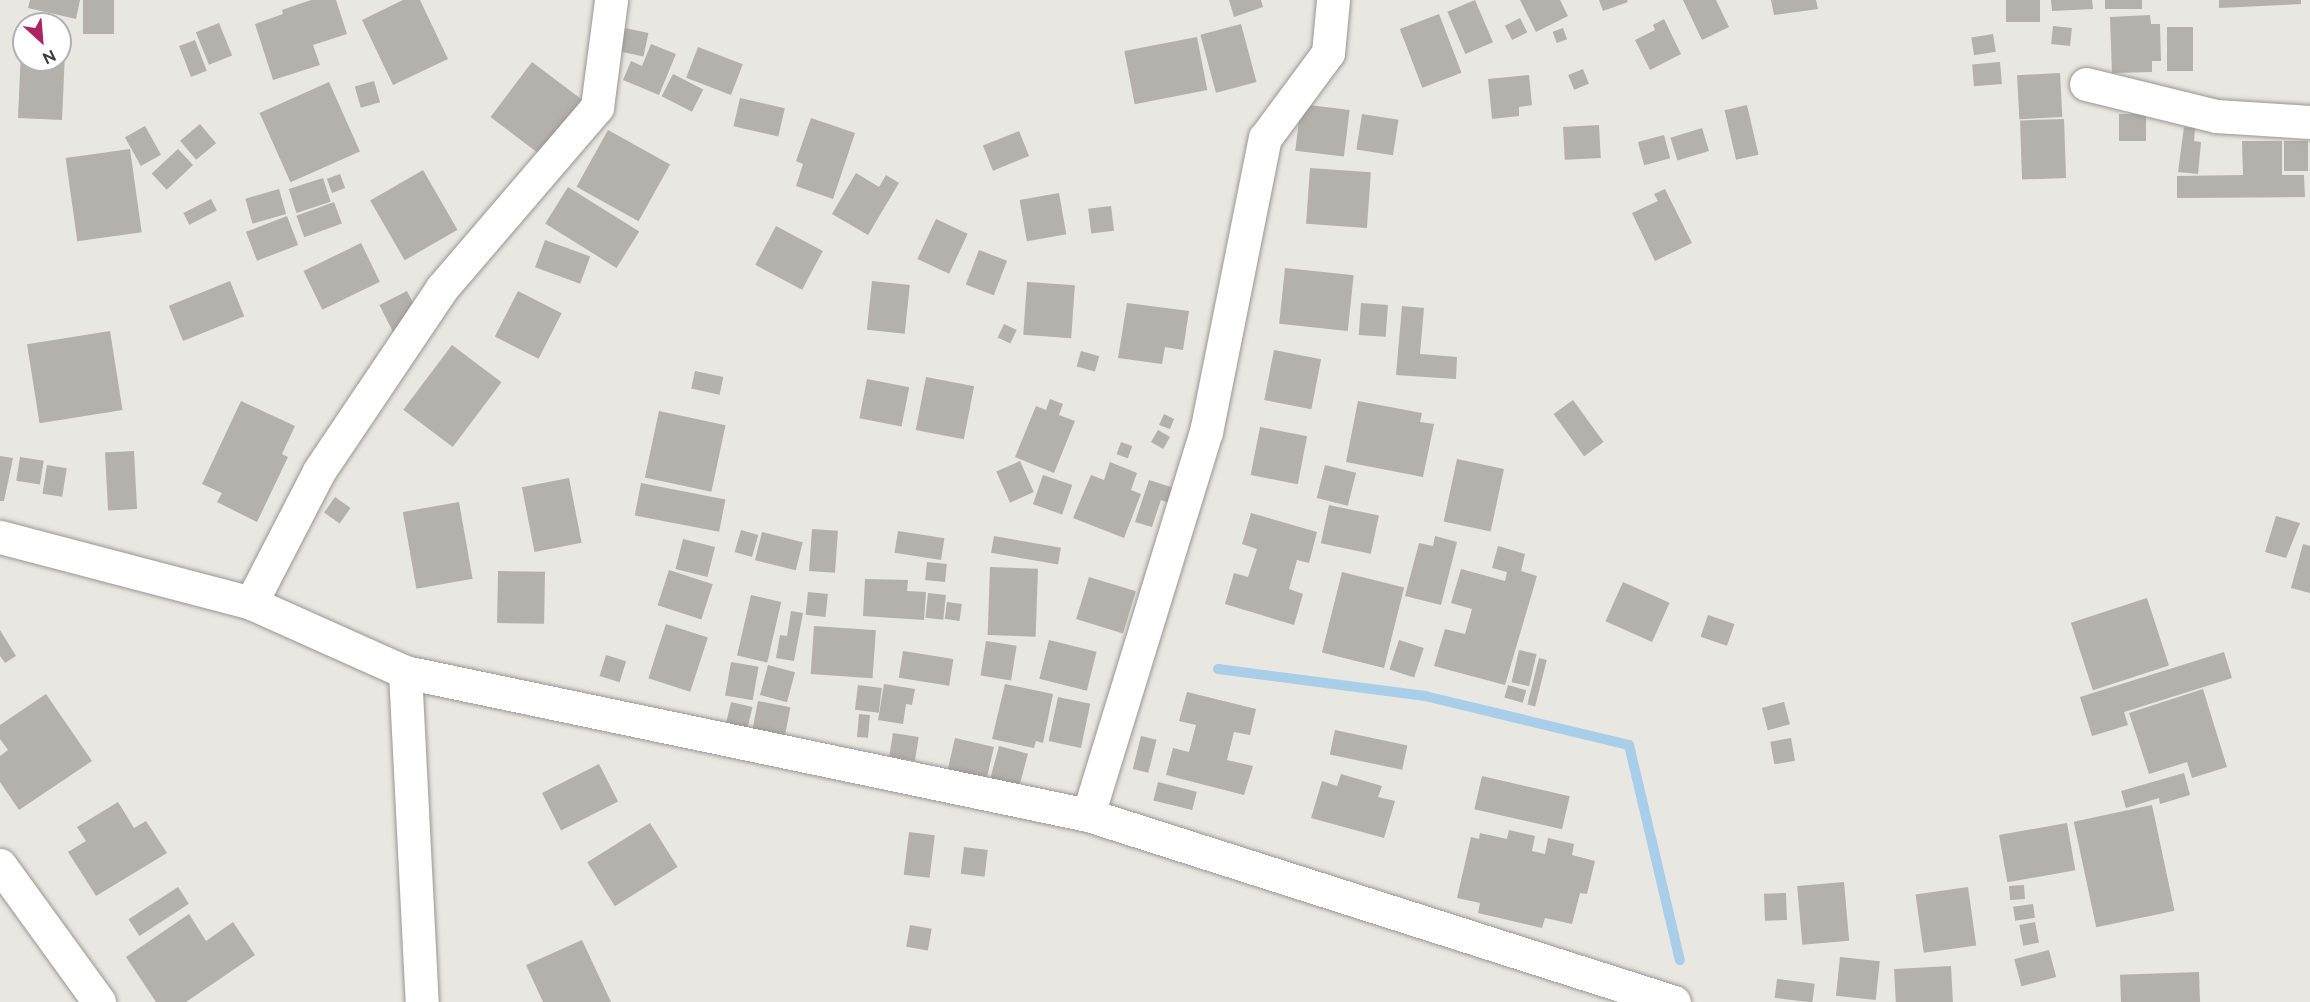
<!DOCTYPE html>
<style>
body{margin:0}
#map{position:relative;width:2310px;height:1002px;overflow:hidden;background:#e9e7e1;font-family:Raleway,sans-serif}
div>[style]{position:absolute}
.stream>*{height:10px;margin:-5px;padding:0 5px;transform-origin:5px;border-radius:5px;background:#a8cee9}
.building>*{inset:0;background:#b4b0ac;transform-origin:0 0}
.roads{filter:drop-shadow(0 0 2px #989792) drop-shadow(0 0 2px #989792)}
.minor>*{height:33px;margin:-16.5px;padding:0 16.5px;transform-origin:16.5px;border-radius:16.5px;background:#fff}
span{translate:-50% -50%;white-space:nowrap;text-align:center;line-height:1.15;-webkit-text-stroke:6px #fff;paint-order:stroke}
.north{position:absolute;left:12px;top:12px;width:60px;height:60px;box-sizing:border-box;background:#fff;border:2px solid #b2b1b1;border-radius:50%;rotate:154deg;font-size:16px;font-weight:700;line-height:24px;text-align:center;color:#3e3d3b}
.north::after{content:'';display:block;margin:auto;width:21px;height:27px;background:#ae2363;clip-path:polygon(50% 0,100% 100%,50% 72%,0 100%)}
</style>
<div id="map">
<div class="stream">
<div style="left:1218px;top:669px;width:209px;rotate:7.4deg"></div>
<div style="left:1425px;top:696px;width:210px;rotate:13.5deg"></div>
<div style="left:1629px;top:745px;width:221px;rotate:76.7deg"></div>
</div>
<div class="building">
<div style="clip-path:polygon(30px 0,80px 0,76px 19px,28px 8px)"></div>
<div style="left:83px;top:0;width:31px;height:34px"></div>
<div style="clip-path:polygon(311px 0,336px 0,347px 34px,313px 45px,320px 65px,273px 80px,255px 24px,283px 14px,282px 10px)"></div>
<div style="clip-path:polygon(403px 0,420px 0,448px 59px,393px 85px,362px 20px)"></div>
<div style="clip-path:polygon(1229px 0,1261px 0,1263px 7px,1234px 17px)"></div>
<div style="left:1475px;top:0;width:46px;height:30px;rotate:67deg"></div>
<div style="clip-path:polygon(1520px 0,1560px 0,1568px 16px,1536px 32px)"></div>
<div style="clip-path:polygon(1599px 0,1627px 0,1628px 2px,1603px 11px)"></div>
<div style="clip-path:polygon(1683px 0,1716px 0,1729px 27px,1702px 40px)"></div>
<div style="clip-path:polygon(1771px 0,1816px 0,1818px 9px,1774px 15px)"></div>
<div style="left:2006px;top:0;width:34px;height:22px"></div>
<div style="clip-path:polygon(2051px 0,2092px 0,2093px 9px,2052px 11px)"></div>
<div style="left:2105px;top:0;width:37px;height:9px"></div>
<div style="clip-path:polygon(2219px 0,2301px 0,2301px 4px,2219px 8px)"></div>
<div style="left:1439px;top:14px;width:63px;height:42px;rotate:69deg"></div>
<div style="clip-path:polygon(2150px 15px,2151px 24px,2160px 24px,2161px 61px,2152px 61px,2152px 72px,2112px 73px,2110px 17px)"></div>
<div style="left:1520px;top:18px;width:16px;height:17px;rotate:63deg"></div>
<div style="clip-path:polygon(1664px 19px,1681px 54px,1650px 70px,1635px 40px,1655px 30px,1653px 25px)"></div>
<div style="left:219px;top:23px;width:35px;height:25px;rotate:68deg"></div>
<div style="left:1241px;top:24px;width:60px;height:42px;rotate:75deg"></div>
<div style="left:2053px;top:26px;width:19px;height:18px;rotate:6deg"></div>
<div style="left:2167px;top:27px;width:26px;height:44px"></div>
<div style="left:625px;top:28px;width:24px;height:24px;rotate:12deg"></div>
<div style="left:1563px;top:28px;width:12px;height:11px;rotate:70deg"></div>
<div style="left:1993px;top:34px;width:18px;height:22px;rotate:81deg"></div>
<div style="left:1197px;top:37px;width:54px;height:74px;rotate:79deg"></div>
<div style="left:195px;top:40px;width:33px;height:17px;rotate:69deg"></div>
<div style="clip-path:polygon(651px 44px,676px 54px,659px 95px,623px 80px,631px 61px,642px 66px)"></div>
<div style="left:698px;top:47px;width:48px;height:33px;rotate:21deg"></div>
<div style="clip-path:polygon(21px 51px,24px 52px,24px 60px,60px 60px,60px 53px,65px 53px,62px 120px,18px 118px)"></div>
<div style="left:532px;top:62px;width:62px;height:69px;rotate:37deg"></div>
<div style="left:2000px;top:62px;width:22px;height:28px;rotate:85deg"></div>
<div style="left:1583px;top:69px;width:16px;height:16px;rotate:68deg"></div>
<div style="left:2060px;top:73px;width:44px;height:43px;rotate:87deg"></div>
<div style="left:673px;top:74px;width:34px;height:25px;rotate:27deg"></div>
<div style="clip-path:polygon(1529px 75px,1532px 105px,1519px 107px,1519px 116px,1492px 119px,1488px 79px)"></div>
<div style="left:374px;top:81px;width:22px;height:20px;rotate:74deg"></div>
<div style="left:329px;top:82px;width:76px;height:76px;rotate:66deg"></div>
<div style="left:740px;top:98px;width:46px;height:29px;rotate:13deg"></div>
<div style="left:1301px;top:104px;width:49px;height:47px;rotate:7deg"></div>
<div style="left:1747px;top:105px;width:51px;height:23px;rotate:77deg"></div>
<div style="left:1362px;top:114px;width:37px;height:36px;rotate:9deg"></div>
<div style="left:2146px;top:114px;width:27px;height:27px;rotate:90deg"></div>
<div style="clip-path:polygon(811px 118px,855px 133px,833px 199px,796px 186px,803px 164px,796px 161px)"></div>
<div style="left:2064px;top:119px;width:59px;height:44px;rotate:88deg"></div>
<div style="left:200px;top:124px;width:25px;height:26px;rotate:50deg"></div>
<div style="left:1599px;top:125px;width:33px;height:36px;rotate:87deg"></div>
<div style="left:145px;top:126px;width:33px;height:23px;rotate:61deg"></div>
<div style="clip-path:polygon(2184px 127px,2195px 128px,2194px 141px,2201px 142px,2198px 174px,2178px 172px)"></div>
<div style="left:1702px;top:128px;width:24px;height:33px;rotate:73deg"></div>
<div style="left:608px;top:130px;width:71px;height:65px;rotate:29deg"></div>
<div style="left:1019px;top:131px;width:27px;height:39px;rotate:68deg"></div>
<div style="left:1664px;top:135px;width:24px;height:27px;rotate:75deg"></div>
<div style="clip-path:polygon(2242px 141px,2282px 141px,2282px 175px,2304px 175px,2305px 197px,2177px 198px,2177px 176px,2243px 175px)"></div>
<div style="left:2284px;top:141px;width:24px;height:30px"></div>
<div style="left:130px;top:149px;width:84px;height:65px;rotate:82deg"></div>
<div style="left:178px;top:149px;width:22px;height:36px;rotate:47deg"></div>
<div style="left:1310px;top:168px;width:61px;height:56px;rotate:4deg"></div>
<div style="left:423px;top:170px;width:69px;height:61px;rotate:60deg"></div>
<div style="clip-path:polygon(856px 173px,879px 187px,886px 175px,899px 183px,868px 235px,832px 214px)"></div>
<div style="left:340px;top:174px;width:15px;height:14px;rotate:70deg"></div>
<div style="left:323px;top:178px;width:25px;height:36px;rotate:72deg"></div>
<div style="left:568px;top:187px;width:84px;height:43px;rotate:32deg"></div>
<div style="left:279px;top:189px;width:26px;height:35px;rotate:74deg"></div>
<div style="clip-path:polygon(1665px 189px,1692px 243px,1655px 261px,1632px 213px,1658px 201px,1654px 194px)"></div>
<div style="left:1059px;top:193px;width:42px;height:40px;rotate:80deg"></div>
<div style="left:211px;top:199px;width:13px;height:31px;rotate:63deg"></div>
<div style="left:334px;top:202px;width:23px;height:40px;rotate:70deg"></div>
<div style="left:1111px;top:206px;width:25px;height:23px;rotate:83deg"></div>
<div style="left:287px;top:216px;width:31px;height:44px;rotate:69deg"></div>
<div style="left:936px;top:219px;width:35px;height:44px;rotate:25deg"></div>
<div style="left:776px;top:226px;width:53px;height:44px;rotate:28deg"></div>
<div style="left:545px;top:240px;width:48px;height:29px;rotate:20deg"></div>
<div style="left:361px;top:243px;width:43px;height:64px;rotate:64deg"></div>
<div style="left:979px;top:250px;width:30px;height:37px;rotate:21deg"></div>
<div style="left:1285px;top:268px;width:69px;height:56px;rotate:6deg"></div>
<div style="left:230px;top:281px;width:38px;height:66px;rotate:68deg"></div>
<div style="left:872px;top:281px;width:38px;height:49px;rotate:6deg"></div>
<div style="left:1027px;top:282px;width:48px;height:53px;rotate:4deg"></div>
<div style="left:407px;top:291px;width:42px;height:31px;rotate:63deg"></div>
<div style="left:518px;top:291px;width:49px;height:51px;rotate:27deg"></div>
<div style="clip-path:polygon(1127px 303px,1189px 311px,1183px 350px,1165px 347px,1162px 364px,1118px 358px)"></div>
<div style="left:1361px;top:303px;width:27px;height:32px;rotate:4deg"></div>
<div style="clip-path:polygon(1402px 306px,1424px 308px,1420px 354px,1457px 357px,1456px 379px,1396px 375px)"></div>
<div style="left:1004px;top:324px;width:14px;height:15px;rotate:25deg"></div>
<div style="left:110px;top:331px;width:80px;height:84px;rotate:81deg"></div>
<div style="left:452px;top:345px;width:62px;height:81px;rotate:37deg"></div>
<div style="left:1274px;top:350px;width:48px;height:51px;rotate:11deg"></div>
<div style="left:1081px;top:351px;width:19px;height:16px;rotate:16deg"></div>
<div style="left:695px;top:371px;width:29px;height:18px;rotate:12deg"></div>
<div style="left:926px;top:377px;width:49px;height:54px;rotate:11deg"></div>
<div style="left:867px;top:379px;width:43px;height:40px;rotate:11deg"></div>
<div style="clip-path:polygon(1050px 399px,1063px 404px,1059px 415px,1075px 421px,1054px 473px,1015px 457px,1036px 406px,1046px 410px)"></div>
<div style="left:1573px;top:400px;width:52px;height:24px;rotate:54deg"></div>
<div style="clip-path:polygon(241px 401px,295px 426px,282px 454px,288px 457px,257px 522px,217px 502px,222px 493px,202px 484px)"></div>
<div style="clip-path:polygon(1358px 401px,1422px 413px,1420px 422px,1434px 424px,1423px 477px,1346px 462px)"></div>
<div style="left:659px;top:411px;width:68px;height:68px;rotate:12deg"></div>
<div style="clip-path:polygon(1164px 414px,1174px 419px,1170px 429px,1159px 425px)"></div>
<div style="left:1260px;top:427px;width:48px;height:49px;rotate:11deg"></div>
<div style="left:1158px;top:430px;width:14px;height:14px;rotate:30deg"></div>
<div style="left:1121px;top:442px;width:12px;height:13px;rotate:20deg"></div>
<div style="left:134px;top:451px;width:58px;height:29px;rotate:87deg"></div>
<div style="clip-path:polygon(0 456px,13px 458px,4px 501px,0 501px)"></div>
<div style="left:20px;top:457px;width:24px;height:24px;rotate:9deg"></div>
<div style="left:1457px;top:459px;width:48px;height:64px;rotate:12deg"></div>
<div style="left:1020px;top:461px;width:34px;height:26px;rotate:66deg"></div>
<div style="clip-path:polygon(1110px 462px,1137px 473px,1131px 490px,1141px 494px,1124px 538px,1073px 518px,1091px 475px,1104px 480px)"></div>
<div style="left:47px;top:465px;width:20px;height:29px;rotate:9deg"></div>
<div style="left:1325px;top:465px;width:32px;height:34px;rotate:14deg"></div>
<div style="left:1043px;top:475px;width:31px;height:31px;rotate:19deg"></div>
<div style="left:569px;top:478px;width:66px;height:48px;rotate:79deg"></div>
<div style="clip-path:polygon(1149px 480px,1174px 488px,1169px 503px,1161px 500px,1152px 527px,1135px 522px)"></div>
<div style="left:641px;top:483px;width:86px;height:33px;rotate:11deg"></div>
<div style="left:335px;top:497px;width:19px;height:19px;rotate:35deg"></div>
<div style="left:459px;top:502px;width:78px;height:57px;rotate:80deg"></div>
<div style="left:1329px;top:505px;width:51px;height:39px;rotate:12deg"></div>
<div style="clip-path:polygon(1251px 513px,1317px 532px,1309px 563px,1297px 560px,1289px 589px,1303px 594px,1294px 625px,1225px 604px,1234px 573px,1248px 577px,1257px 549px,1242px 544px)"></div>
<div style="clip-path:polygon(2276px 516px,2300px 523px,2286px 558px,2265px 552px)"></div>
<div style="left:812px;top:529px;width:26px;height:42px;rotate:4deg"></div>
<div style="left:741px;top:530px;width:18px;height:23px;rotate:16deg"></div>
<div style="left:898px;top:531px;width:47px;height:22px;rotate:9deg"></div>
<div style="left:762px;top:532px;width:42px;height:29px;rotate:14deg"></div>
<div style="left:994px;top:536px;width:68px;height:17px;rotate:10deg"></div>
<div style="clip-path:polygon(1435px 536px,1457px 542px,1441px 605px,1405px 596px,1419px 543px,1433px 546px)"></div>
<div style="left:683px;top:539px;width:33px;height:31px;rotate:14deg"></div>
<div style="clip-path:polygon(2303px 544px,2310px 546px,2310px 593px,2291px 588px)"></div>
<div style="clip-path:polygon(1498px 546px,1525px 554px,1521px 571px,1537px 576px,1505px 685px,1434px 666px,1445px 629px,1465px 634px,1472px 609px,1451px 603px,1461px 569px,1505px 581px,1507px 572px,1492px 568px)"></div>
<div style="left:927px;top:562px;width:20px;height:18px;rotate:6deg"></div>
<div style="left:990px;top:567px;width:48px;height:68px;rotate:2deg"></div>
<div style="left:669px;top:570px;width:46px;height:37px;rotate:18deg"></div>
<div style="left:498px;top:571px;width:47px;height:52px;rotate:1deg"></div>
<div style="left:1342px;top:572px;width:64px;height:83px;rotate:14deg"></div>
<div style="left:1089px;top:577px;width:49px;height:44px;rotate:17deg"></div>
<div style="clip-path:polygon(865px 579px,908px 580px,907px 591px,926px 592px,924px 620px,863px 616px)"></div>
<div style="left:1623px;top:582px;width:51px;height:43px;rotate:24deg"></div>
<div style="left:808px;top:592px;width:20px;height:23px;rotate:6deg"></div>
<div style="left:928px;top:593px;width:18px;height:25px;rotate:6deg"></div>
<div style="left:751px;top:595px;width:31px;height:62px;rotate:13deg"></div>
<div style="left:2147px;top:598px;width:71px;height:80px;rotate:72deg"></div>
<div style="left:947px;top:602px;width:15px;height:17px;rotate:8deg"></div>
<div style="clip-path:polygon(791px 611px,803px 613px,794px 661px,776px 658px,780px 635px,787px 636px)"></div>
<div style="left:1708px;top:615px;width:28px;height:23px;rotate:19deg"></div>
<div style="left:666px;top:624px;width:44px;height:57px;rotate:18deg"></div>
<div style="left:814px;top:626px;width:62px;height:48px;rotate:4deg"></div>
<div style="clip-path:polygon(0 630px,16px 656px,5px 663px,0 656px)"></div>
<div style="left:1049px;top:640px;width:49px;height:40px;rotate:14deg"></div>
<div style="left:1399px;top:640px;width:26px;height:31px;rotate:18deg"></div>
<div style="left:986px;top:641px;width:31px;height:35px;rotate:9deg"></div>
<div style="left:1519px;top:650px;width:18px;height:33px;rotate:13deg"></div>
<div style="left:903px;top:651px;width:51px;height:27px;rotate:9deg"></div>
<div style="clip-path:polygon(2224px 652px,2232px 678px,2124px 712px,2128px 725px,2092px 736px,2080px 697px)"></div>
<div style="left:606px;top:655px;width:21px;height:22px;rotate:17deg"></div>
<div style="left:1539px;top:658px;width:8px;height:48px;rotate:14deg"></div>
<div style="left:731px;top:662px;width:28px;height:34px;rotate:10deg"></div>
<div style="left:768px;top:665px;width:28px;height:31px;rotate:15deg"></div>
<div style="clip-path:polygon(884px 684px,915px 689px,912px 705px,906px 704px,903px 724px,878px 720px)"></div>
<div style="clip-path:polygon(1005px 684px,1053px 694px,1043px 743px,1036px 741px,1034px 748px,992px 739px)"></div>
<div style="left:858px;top:685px;width:24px;height:25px;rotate:7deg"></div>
<div style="left:1508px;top:685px;width:19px;height:13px;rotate:16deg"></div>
<div style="clip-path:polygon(2203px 689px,2227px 767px,2192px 778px,2187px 762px,2149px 774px,2129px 713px)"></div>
<div style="clip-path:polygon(1187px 692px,1256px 709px,1250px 735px,1234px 732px,1227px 760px,1253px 766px,1244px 795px,1166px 775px,1173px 748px,1189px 752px,1196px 725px,1179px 721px)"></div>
<div style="clip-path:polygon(46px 694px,92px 761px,19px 810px,0 782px,0 756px,8px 750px,0 739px,0 725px)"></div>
<div style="left:1058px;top:697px;width:33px;height:45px;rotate:12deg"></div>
<div style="left:758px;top:701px;width:33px;height:32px;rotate:11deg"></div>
<div style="left:731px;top:702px;width:22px;height:22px;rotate:13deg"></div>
<div style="left:1784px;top:702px;width:23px;height:23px;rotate:75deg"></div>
<div style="left:859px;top:714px;width:11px;height:23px;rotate:5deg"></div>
<div style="left:1335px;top:730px;width:74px;height:25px;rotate:12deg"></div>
<div style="left:893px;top:733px;width:26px;height:24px;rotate:9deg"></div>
<div style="left:1141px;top:736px;width:16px;height:34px;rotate:14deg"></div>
<div style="left:955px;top:738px;width:40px;height:36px;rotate:13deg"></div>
<div style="left:1791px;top:738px;width:23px;height:21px;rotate:80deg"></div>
<div style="left:999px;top:746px;width:30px;height:37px;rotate:15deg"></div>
<div style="left:599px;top:764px;width:42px;height:64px;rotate:63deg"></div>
<div style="clip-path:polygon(2184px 773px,2190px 795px,2160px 804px,2159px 798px,2126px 808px,2121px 791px)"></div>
<div style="clip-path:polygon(1341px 774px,1382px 786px,1378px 797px,1395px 801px,1384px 838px,1311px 818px,1322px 781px,1337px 786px)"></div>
<div style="left:1482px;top:776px;width:90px;height:34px;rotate:13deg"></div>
<div style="left:1158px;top:782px;width:40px;height:19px;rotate:14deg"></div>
<div style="clip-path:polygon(118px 802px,134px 828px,146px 821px,167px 853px,96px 896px,68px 852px,86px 841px,77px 827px)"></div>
<div style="left:2152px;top:805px;width:108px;height:80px;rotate:78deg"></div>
<div style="left:650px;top:823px;width:52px;height:74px;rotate:58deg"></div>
<div style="left:2067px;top:823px;width:48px;height:69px;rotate:80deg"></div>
<div style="clip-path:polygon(1509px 830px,1535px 836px,1532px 851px,1545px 854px,1548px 838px,1574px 844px,1572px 855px,1595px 861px,1587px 894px,1580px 893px,1572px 924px,1545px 918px,1542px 928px,1478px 913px,1480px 903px,1457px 898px,1471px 837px,1479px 839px,1480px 833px,1507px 839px)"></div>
<div style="left:909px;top:832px;width:26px;height:43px;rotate:7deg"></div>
<div style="left:964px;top:847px;width:24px;height:27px;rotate:7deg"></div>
<div style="left:1844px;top:882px;width:59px;height:47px;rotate:85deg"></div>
<div style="left:2024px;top:885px;width:14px;height:15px;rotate:86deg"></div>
<div style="left:178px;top:887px;width:20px;height:59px;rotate:57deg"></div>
<div style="left:1968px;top:887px;width:59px;height:53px;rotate:82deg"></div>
<div style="left:1786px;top:893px;width:27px;height:22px;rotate:88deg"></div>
<div style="left:2033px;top:904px;width:14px;height:20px;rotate:82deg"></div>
<div style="clip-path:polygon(189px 914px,206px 941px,233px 922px,255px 955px,186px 1002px,156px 1002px,126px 957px)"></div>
<div style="left:2035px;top:922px;width:21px;height:16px;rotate:79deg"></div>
<div style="left:910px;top:925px;width:22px;height:22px;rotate:10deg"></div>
<div style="clip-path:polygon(582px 940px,611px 1002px,543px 1002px,526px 965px)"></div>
<div style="left:2049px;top:950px;width:28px;height:36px;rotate:75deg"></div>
<div style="left:1840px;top:957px;width:40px;height:39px;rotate:6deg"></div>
<div style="left:1951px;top:966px;width:36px;height:57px;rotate:87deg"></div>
<div style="left:2199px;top:972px;width:30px;height:79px;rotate:88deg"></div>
<div style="left:1777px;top:979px;width:38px;height:19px;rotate:7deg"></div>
</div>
<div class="roads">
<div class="minor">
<div style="left:2086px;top:84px;width:134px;rotate:13.8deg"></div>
<div style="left:2216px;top:116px;width:94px;rotate:3.7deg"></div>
<div style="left:0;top:537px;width:260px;rotate:14.7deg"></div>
<div style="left:251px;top:603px;width:169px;rotate:24.1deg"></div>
<div style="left:405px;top:672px;width:698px;rotate:11.83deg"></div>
<div style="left:1088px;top:815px;width:615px;rotate:17.7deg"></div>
<div style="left:251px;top:603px;width:148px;rotate:-62.7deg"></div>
<div style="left:319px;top:471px;width:220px;rotate:-56.1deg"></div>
<div style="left:442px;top:288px;width:238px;rotate:-49.4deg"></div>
<div style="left:597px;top:107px;width:108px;rotate:-82.5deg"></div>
<div style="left:405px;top:672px;width:330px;rotate:87.1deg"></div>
<div style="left:1088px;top:815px;width:401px;rotate:-72.9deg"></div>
<div style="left:1206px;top:432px;width:300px;rotate:-78.7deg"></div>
<div style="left:1265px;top:138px;width:106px;rotate:-53.5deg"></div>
<div style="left:1328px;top:53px;width:53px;rotate:-84.6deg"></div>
<div style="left:0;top:865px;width:169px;rotate:54.1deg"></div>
</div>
</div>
<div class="north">N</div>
</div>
